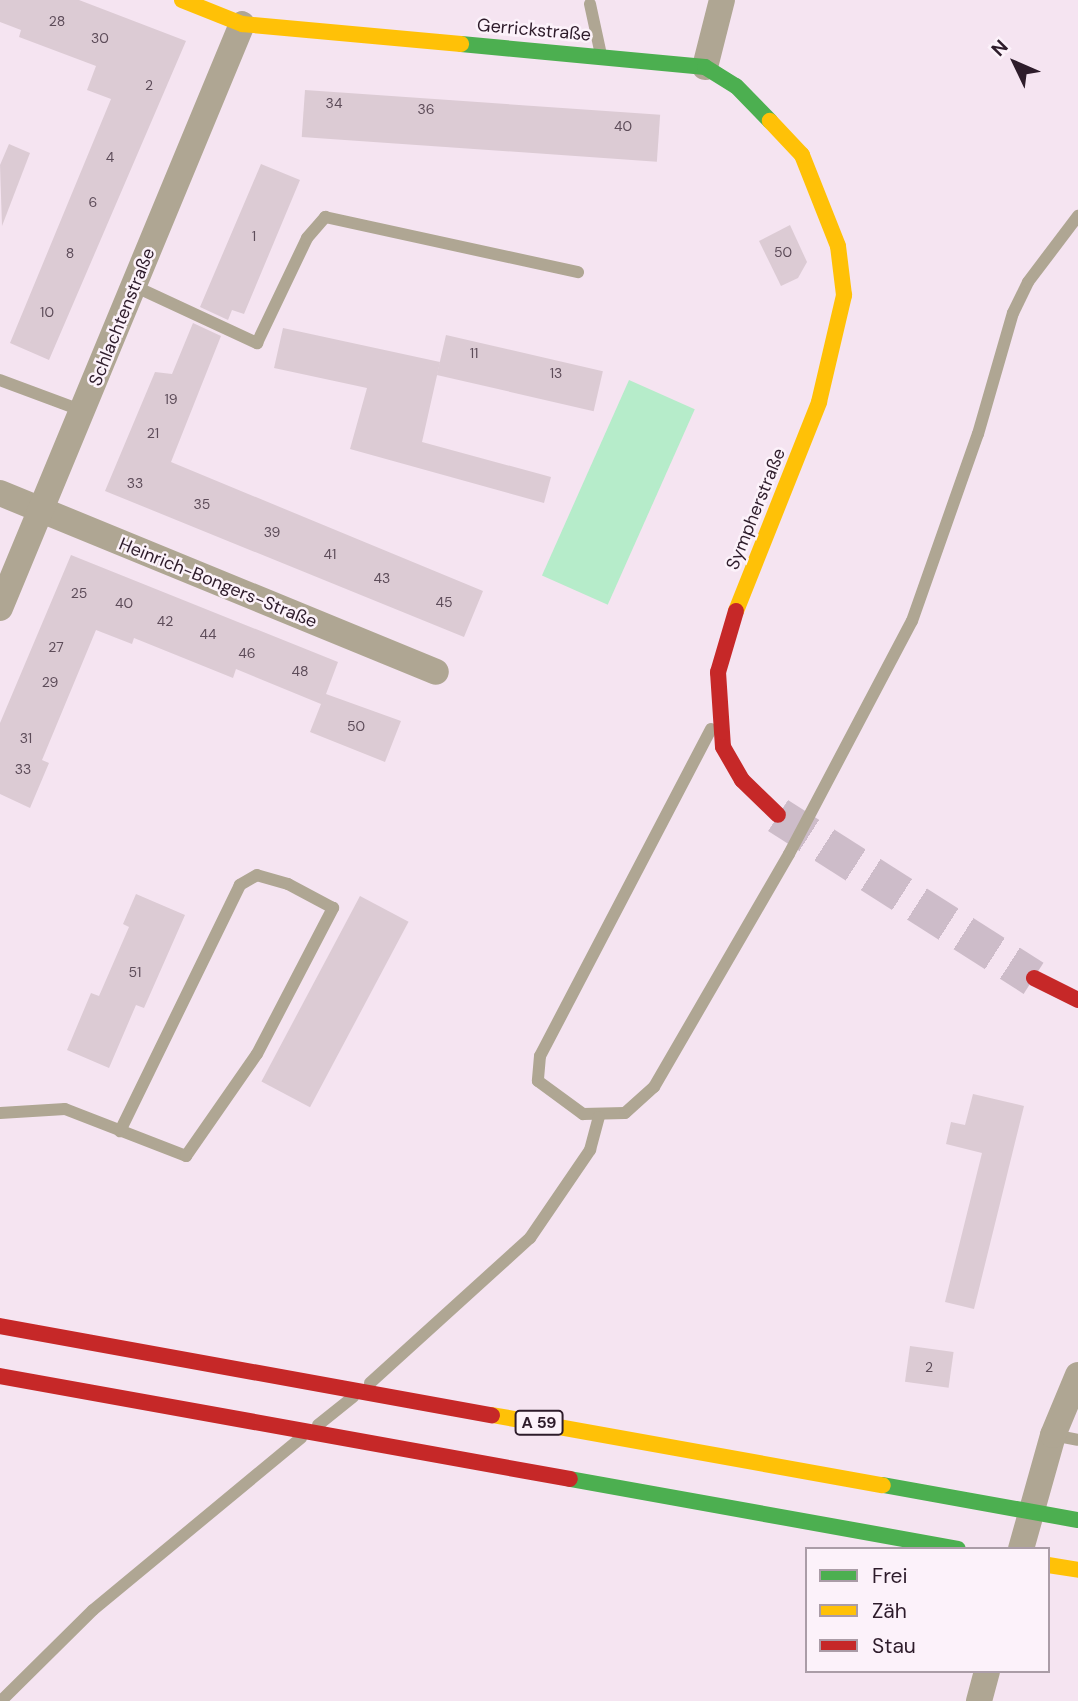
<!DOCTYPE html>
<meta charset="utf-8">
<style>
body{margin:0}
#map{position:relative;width:1078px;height:1701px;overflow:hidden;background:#f5e4f1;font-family:"DM Sans",sans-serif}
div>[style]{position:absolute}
.green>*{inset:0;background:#b6ecca;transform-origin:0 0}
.building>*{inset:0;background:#dccbd4;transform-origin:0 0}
.secondary-tunnel>*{height:37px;margin-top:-18.5px;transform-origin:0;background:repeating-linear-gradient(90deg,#cdbcc9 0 37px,transparent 0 55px)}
.lane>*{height:12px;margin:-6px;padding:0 6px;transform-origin:6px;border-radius:6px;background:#afa693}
.street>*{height:26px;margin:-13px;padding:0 13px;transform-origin:13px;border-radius:13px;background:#afa693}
.fast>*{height:16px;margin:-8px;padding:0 8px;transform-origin:8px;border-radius:8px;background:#4caf50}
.slow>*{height:16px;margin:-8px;padding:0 8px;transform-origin:8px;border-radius:8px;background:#ffc107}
.jam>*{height:16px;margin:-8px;padding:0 8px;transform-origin:8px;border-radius:8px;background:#c62828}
span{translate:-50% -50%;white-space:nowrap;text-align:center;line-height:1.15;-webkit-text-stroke:5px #fcf2fa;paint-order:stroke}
.number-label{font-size:14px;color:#5d4c59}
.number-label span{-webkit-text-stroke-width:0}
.shield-label span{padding:2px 5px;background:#fcf2fa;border:2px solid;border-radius:5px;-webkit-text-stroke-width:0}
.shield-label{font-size:16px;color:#2e1c2b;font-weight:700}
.street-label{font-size:18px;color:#2e1c2b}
.legend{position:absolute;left:805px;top:1547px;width:245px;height:126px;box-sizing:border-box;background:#fcf2fa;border:2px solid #aa9ca7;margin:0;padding:9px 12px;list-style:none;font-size:21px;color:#2e1c2b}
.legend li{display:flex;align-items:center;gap:14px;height:35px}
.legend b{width:35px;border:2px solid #aa9ca7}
.north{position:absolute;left:980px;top:28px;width:70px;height:70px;-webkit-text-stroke:5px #fcf2fa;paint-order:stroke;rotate:314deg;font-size:19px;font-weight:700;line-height:28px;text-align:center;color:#2e1c2b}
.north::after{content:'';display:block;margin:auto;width:24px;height:32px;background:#2e1c2b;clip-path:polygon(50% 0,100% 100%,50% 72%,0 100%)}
</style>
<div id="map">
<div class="green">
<div style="left:629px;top:380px;width:72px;height:214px;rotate:24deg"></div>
</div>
<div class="building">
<div style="clip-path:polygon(0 0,79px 0,186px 41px,49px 360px,10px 343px,111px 99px,87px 90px,96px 66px,19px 37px,21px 30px,0 22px)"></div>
<div style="left:305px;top:90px;width:356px;height:47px;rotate:4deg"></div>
<div style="clip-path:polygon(9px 144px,30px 153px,2px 226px,0 165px)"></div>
<div style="clip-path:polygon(261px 164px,300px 180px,244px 314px,232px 310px,228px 320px,200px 307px)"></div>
<div style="clip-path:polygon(790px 225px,807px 262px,798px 278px,781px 286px,759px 241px)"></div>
<div style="clip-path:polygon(193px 323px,221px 336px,171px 462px,483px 591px,464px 637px,105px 491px,155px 372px,172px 374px)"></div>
<div style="clip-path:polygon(283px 328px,440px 362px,422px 442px,551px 477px,544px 503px,350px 449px,367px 388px,274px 368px)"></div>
<div style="left:446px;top:335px;width:161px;height:41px;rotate:13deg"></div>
<div style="clip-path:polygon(71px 555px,338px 662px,326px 694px,401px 721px,385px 762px,310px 732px,321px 704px,236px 669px,233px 678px,134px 638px,132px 644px,96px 630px,42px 760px,49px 763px,30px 808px,0 794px,0 723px)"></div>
<div style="clip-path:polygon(136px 894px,185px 915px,144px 1008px,136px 1005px,109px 1068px,67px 1050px,91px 993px,99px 996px,129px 927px,123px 924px)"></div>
<div style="left:360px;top:896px;width:55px;height:210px;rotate:28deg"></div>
<div style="clip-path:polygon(973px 1094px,1024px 1106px,974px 1309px,945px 1302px,982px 1153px,946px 1144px,951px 1122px,965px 1125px)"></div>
<div style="left:910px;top:1346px;width:44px;height:36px;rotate:8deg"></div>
</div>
<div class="secondary-tunnel">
<div style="left:778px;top:815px;width:303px;rotate:32.5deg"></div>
</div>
<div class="lane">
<div style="left:590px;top:4px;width:52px;rotate:77.8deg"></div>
<div style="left:134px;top:286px;width:136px;rotate:24.9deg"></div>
<div style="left:257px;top:343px;width:116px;rotate:-64.5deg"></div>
<div style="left:307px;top:238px;width:28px;rotate:-49deg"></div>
<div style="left:325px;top:217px;width:259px;rotate:12.3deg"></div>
<div style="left:0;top:380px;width:89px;rotate:20.5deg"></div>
<div style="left:711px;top:729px;width:369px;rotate:117.6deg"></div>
<div style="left:540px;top:1056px;width:25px;rotate:95deg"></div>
<div style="left:538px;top:1081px;width:56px;rotate:36.3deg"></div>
<div style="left:583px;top:1114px;width:42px;rotate:-1.4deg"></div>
<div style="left:625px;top:1113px;width:39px;rotate:-42deg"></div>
<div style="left:654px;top:1087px;width:269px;rotate:-59.9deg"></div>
<div style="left:789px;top:854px;width:263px;rotate:-62.2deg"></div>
<div style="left:912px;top:621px;width:198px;rotate:-70.6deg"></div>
<div style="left:978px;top:434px;width:126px;rotate:-73.9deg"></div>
<div style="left:1013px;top:313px;width:34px;rotate:-64deg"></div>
<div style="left:1028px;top:282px;width:83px;rotate:-52.9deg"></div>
<div style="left:0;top:1113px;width:65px;rotate:-3.5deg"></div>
<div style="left:65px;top:1109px;width:130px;rotate:21.2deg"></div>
<div style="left:186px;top:1156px;width:124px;rotate:-55.2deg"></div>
<div style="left:257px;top:1054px;width:165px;rotate:-62.5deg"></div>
<div style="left:333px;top:908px;width:51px;rotate:-151.9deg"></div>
<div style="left:288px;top:884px;width:32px;rotate:-164deg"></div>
<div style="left:257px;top:875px;width:20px;rotate:150deg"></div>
<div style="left:240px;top:885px;width:274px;rotate:116deg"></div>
<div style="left:370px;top:1383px;width:216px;rotate:-42.2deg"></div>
<div style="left:530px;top:1238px;width:107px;rotate:-55.7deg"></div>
<div style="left:590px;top:1150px;width:34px;rotate:-75deg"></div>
<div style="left:318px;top:1425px;width:45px;rotate:-38.7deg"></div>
<div style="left:1053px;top:1435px;width:25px;rotate:11deg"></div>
<div style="left:1px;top:1701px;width:129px;rotate:-44.7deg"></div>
<div style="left:93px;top:1610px;width:270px;rotate:-39.6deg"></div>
</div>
<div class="street">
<div style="left:705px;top:67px;width:69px;rotate:-75.8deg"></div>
<div style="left:0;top:493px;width:471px;rotate:22.3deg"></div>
<div style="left:0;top:608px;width:632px;rotate:-67.49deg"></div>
<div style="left:1021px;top:1549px;width:118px;rotate:-74.3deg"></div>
<div style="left:1053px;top:1435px;width:65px;rotate:-67.4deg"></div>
<div style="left:979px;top:1701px;width:31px;rotate:-75deg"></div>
</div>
<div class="fast">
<div style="left:461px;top:44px;width:245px;rotate:5.4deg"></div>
<div style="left:705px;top:67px;width:36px;rotate:32deg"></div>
<div style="left:736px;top:86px;width:49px;rotate:45.8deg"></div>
<div style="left:570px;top:1479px;width:394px;rotate:10.2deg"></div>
<div style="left:883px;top:1485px;width:198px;rotate:10.2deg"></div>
</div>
<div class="slow">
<div style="left:182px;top:0;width:65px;rotate:21.8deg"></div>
<div style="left:242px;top:24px;width:220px;rotate:5.2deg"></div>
<div style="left:736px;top:611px;width:225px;rotate:-68.3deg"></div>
<div style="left:819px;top:402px;width:110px;rotate:-76.8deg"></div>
<div style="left:844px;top:295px;width:49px;rotate:-97deg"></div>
<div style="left:838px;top:246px;width:98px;rotate:-111.6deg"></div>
<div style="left:802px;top:155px;width:47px;rotate:-133.3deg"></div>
<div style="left:492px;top:1415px;width:397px;rotate:10.2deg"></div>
<div style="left:1048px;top:1565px;width:30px;rotate:9deg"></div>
</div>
<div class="jam">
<div style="left:736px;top:611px;width:64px;rotate:106.4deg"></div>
<div style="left:718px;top:672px;width:75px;rotate:86.2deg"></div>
<div style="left:723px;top:747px;width:38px;rotate:60deg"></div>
<div style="left:742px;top:780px;width:50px;rotate:44.2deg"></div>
<div style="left:1034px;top:978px;width:49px;rotate:26.6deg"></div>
<div style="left:0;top:1326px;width:500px;rotate:10.3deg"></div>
<div style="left:0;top:1376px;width:579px;rotate:10.24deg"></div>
</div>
<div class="number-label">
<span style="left:57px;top:21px">28</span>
<span style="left:100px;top:38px">30</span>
<span style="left:149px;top:85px">2</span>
<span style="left:334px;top:103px">34</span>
<span style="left:426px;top:109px">36</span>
<span style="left:623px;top:126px">40</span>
<span style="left:110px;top:157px">4</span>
<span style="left:93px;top:202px">6</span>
<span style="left:254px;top:236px">1</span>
<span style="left:783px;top:252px">50</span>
<span style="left:70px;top:253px">8</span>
<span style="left:47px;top:312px">10</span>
<span style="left:474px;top:353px">11</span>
<span style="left:556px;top:373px">13</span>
<span style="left:171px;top:399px">19</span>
<span style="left:153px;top:433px">21</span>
<span style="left:135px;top:483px">33</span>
<span style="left:202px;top:504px">35</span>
<span style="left:272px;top:532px">39</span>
<span style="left:330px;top:554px">41</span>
<span style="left:382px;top:578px">43</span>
<span style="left:79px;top:593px">25</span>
<span style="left:444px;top:602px">45</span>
<span style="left:124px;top:603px">40</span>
<span style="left:165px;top:621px">42</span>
<span style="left:208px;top:634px">44</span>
<span style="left:56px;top:647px">27</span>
<span style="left:247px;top:653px">46</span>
<span style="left:300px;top:671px">48</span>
<span style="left:50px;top:682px">29</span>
<span style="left:356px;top:726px">50</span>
<span style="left:26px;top:738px">31</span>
<span style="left:23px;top:769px">33</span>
<span style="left:135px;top:972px">51</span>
<span style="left:929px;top:1367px">2</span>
</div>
<div class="shield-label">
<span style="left:539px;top:1423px">A 59</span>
</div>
<div class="street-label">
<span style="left:534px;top:30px;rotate:5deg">Gerrickstraße</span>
<span style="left:122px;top:317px;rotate:-68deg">Schlachtenstraße</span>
<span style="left:756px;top:509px;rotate:-68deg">Sympherstraße</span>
<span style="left:218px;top:583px;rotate:22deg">Heinrich-Bongers-Straße</span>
</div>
<ul class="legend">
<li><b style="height:9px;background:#4caf50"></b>Frei</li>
<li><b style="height:9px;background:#ffc107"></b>Zäh</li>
<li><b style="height:9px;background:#c62828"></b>Stau</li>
</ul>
<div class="north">N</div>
</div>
